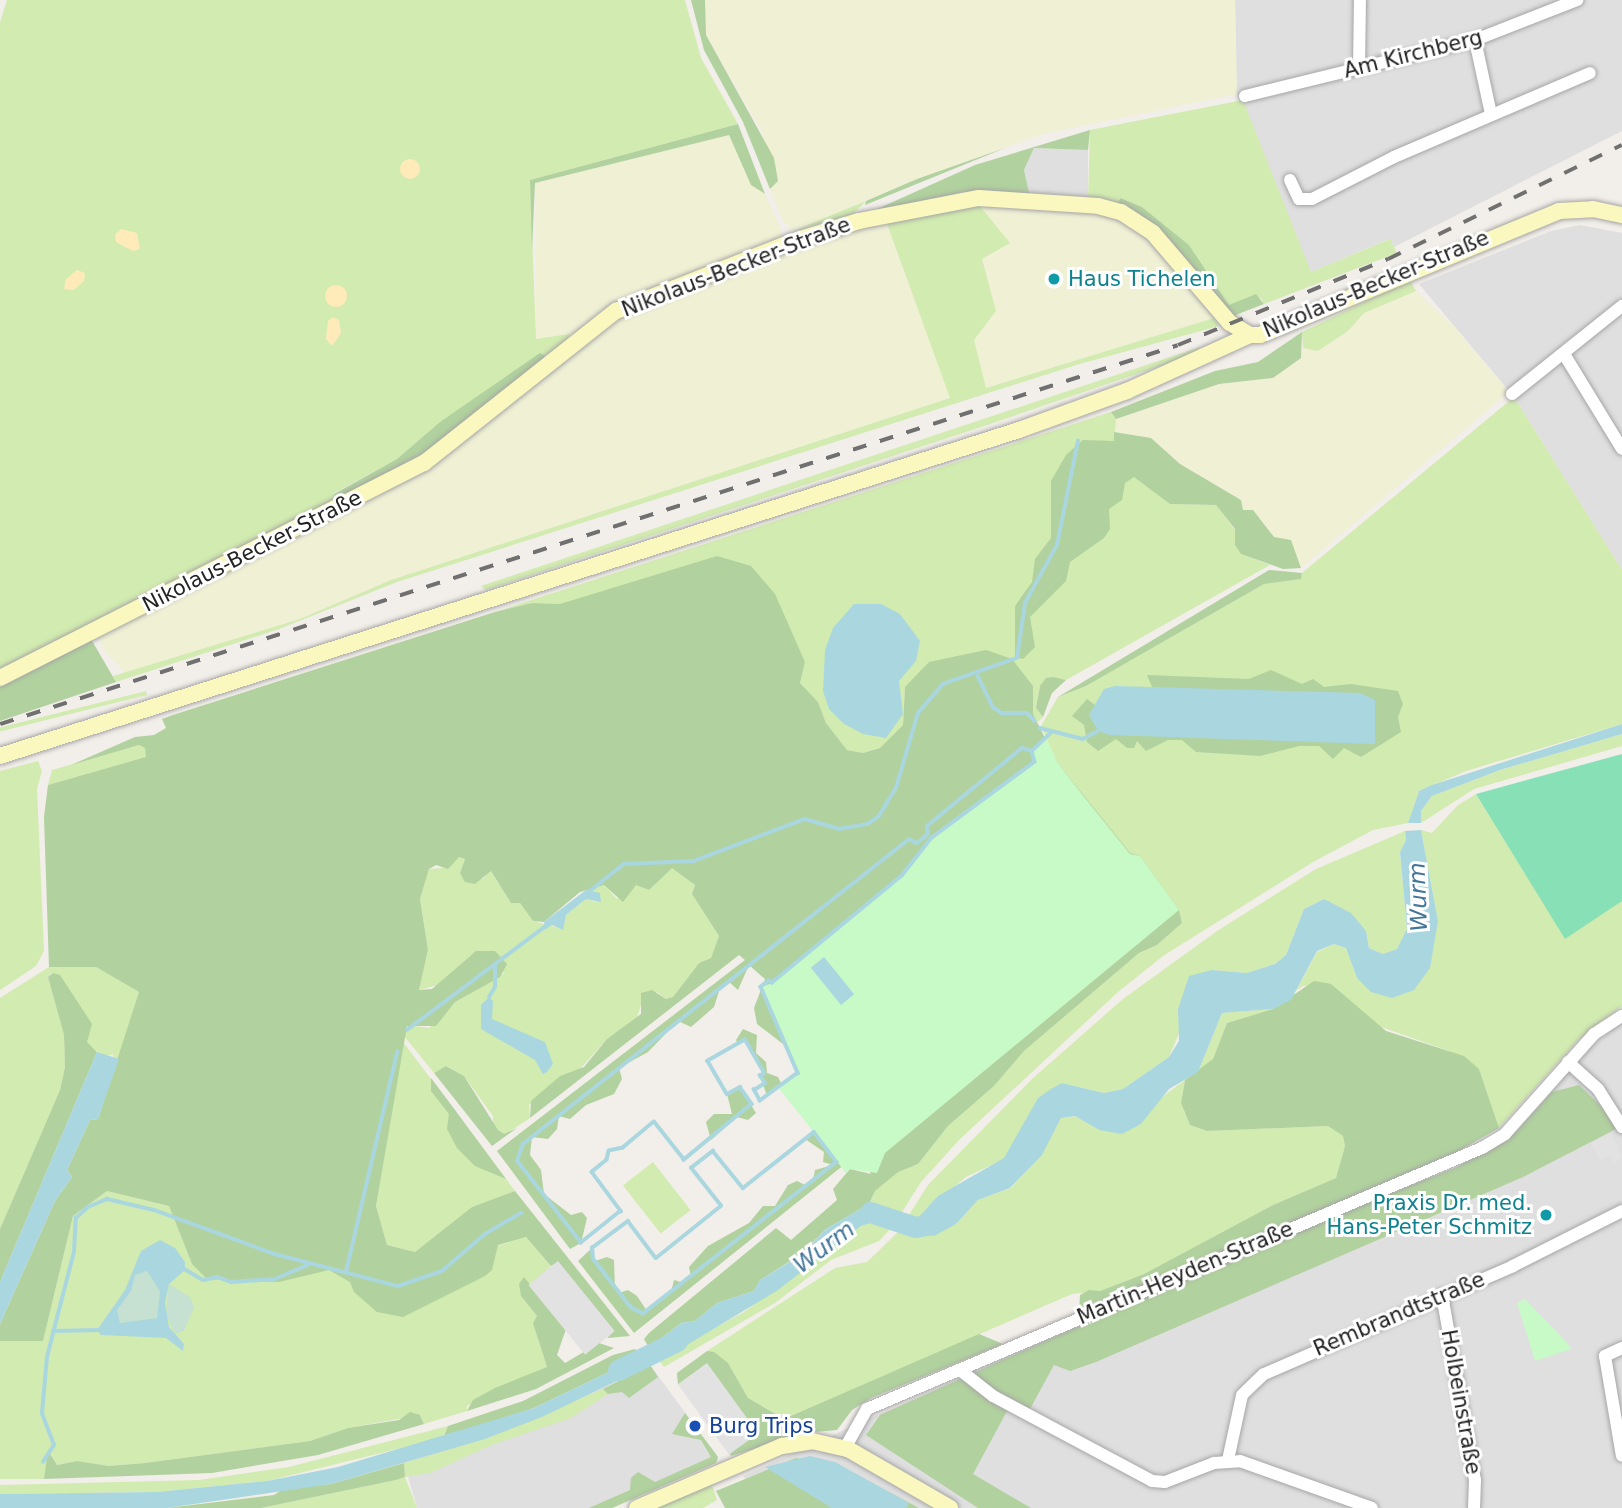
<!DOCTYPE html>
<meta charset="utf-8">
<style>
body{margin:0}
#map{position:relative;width:1622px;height:1508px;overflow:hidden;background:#f2eee9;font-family:"DejaVu Sans",sans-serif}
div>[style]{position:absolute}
.residential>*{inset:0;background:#e0dfdf}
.farmland>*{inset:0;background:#f0f0d5}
.grass>*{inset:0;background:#d2ebb0;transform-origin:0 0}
.forest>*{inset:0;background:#b1d19e}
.wetland>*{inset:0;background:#c6e0d2}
.sand>*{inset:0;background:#ffebba}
.round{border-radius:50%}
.park>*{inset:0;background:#c8fac8}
.pitch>*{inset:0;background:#88e0b7}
.parking>*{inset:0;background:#e2e2e2;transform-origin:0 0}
.water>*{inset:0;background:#aad7df;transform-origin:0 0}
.stream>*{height:3.5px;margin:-1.75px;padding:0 1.75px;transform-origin:1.75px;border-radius:1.75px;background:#aad7df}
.river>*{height:21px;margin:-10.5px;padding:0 10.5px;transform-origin:10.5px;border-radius:10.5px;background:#aad7df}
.roads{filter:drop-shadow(0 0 2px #a6a6a6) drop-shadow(0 0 2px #a6a6a6)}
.street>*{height:12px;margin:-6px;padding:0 6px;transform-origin:6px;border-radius:6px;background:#fff}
.secondary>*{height:16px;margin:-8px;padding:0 8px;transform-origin:8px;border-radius:8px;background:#faf8bf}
.rail>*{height:3.5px;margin-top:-1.75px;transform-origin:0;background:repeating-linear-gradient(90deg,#707070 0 14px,transparent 0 28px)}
.dots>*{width:19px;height:19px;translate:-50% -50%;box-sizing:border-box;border:4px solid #fff;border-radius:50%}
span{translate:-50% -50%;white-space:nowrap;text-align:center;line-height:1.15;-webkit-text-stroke:6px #fff;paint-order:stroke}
.street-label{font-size:21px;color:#222}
.culture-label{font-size:21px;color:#0d838f}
.left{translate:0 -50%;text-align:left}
.right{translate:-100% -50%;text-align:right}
.transit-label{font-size:21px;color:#164399}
.water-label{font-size:23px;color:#44769b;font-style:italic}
</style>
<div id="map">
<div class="residential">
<div style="clip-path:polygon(1235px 0,1622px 0,1622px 131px,1394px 247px,1389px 239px,1311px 272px,1237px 94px)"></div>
<div style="clip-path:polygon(1034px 148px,1088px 150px,1088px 199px,1030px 197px,1024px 170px)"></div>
<div style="clip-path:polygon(1580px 225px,1622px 233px,1622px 570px,1514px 397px,1419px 284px,1551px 231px)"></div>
<div style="clip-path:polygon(1622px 1022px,1622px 1508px,766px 1508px,743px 1476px,1091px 1318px,1461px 1185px,1593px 1044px)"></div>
<div style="clip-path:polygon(650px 1365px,718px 1457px,716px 1463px,612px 1508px,417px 1508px,404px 1463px,542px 1417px)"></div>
</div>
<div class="farmland">
<div style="clip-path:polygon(705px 0,1235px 0,1237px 94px,1043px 134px,917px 179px,793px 231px,783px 221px,770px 189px,778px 181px,761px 130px,706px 35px)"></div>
<div style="clip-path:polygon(729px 135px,748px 180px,765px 194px,781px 229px,782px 240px,568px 341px,569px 335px,536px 340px,535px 183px)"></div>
<div style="clip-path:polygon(979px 205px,1110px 213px,1152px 242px,1214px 318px,986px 388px,974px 340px,996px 311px,982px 258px)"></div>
<div style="clip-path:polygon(886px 221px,950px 398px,391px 580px,300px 619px,126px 674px,102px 648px,99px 634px,405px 479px,609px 321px,744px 264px)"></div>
<div style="clip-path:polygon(1416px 291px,1454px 327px,1509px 392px,1301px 568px,1293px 555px,1243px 510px,1241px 500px,1180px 464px,1151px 438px,1114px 432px,1116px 419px,1219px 384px,1273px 378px,1301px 358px,1303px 348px,1319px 351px,1348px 331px,1364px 313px)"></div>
</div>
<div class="grass">
<div style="clip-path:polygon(7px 0,685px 0,701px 58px,738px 124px,530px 180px,536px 339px,569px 334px,568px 341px,440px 422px,397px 459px,334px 493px,331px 504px,0 671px,0 22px)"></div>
<div style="clip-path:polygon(1243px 100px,1311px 272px,1390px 239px,1397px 253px,1264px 304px,1261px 298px,1229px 305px,1189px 245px,1142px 207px,1122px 198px,1116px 205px,1088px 199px,1090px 130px)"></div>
<div style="clip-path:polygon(866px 201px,852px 215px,793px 231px,846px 209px)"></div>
<div style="clip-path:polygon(979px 205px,1010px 243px,982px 259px,996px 311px,974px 340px,986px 388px,1214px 318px,1219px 326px,1076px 365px,397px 582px,279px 629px,116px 682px,113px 676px,300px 619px,391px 580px,950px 398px,886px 221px)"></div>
<div style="clip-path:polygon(1410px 280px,1416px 291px,1364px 313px,1348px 331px,1318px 351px,1303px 348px,1302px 332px)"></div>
<div style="clip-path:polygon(1200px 347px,1195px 354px,990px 424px,486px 590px,481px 586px)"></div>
<div style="clip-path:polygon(1514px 397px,1622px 570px,1622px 724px,1466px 771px,1419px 791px,1408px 823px,1373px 830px,1313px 862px,1163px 956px,1118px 992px,959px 1140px,921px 1182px,900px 1215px,869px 1204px,875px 1191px,898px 1171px,918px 1164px,948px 1126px,994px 1086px,1024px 1051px,1139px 953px,1157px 945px,1182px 923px,1179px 910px,1140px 857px,1130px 854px,1057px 762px,1041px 726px,1058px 697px,1086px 686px,1264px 584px,1301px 579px,1302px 573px)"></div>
<div style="clip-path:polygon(1111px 412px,1116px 419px,1114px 441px,1135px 476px,1170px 504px,1216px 505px,1235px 530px,1235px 545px,1241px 554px,1270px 565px,1066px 680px,1054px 677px,1040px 686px,1036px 708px,1043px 717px,1038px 722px,1032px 714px,1033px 686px,905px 687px,903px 725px,880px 748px,863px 753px,847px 750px,826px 723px,818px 702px,800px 683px,805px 662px,799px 650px,560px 604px,532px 603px,495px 612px)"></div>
<div style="left:146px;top:691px;width:4px;height:153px;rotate:76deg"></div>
<div style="clip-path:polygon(1622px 734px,1622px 746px,1474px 789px,1421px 823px,1421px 811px,1432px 796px,1500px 770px)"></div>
<div style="clip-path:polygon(139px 745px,145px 748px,147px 757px,48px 785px,52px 770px)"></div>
<div style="clip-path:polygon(38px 761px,42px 771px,37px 789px,44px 951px,36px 966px,0 990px,0 771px)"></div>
<div style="clip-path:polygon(1476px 794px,1565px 938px,1622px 873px,1622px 1006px,1579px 1039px,1499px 1128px,1479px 1069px,1452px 1052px,1373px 1024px,1331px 984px,1303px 986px,1296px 991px,1317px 952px,1334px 944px,1346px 948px,1357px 978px,1438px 921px,1421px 830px,1432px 833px,1458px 805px)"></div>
<div style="clip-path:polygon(1405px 831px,1406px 840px,1400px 852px,1407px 930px,1397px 949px,1383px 954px,1369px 948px,1366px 931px,1324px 899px,1304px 909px,1286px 955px,1275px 964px,1247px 973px,1212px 970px,1178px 1009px,1182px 1026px,1169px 1057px,1123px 1089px,1104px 1093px,1062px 1083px,1004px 1159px,966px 1177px,916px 1220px,907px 1218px,928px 1185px,1032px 1079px,1123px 999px,1217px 931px,1316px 869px)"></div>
<div style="clip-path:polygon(459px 857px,465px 859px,460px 873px,483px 879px,490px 870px,511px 903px,520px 903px,533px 921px,563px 929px,566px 915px,586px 899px,597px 902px,586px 890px,604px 885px,617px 899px,636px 885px,649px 890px,672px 867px,695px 885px,692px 894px,719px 936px,711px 958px,699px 963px,673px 997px,666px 999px,657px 992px,642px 1001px,637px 1018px,607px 1039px,579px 1070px,560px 1076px,529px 1105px,530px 1118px,504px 1135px,493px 1126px,493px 1116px,464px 1076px,447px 1066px,434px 1073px,404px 1036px,407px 1025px,429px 1028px,455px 1002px,504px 973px,471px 955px,438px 985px,419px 990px,428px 950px,420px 899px,429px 869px,443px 868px)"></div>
<div style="clip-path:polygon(49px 967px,96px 967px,139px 992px,119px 1059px,113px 1059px,113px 1054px,104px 1057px,87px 1043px,52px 973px,48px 977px,64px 1035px,65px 1067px,60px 1090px,0 1229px,0 998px)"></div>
<div style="clip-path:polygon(1273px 1009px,1227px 1023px,1213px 1059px,1198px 1072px,1222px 1013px)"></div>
<div style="clip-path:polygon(403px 1042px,515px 1191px,472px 1207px,415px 1252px,387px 1245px,376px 1206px)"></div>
<div style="clip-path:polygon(1185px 1080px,1181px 1103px,1190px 1125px,1207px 1131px,1328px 1126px,1343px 1136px,1345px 1146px,1336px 1178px,1273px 1205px,1144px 1274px,1100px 1291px,1072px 1294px,784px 1419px,748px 1398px,728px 1363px,707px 1351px,835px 1268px,867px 1262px,899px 1231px,914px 1235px,956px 1224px,978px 1200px,1011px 1188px,1041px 1155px,1061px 1118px,1075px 1116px,1099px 1130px,1141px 1124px,1157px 1101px)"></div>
<div style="left:653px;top:1162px;width:61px;height:38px;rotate:52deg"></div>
<div style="clip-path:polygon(107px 1191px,169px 1206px,192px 1264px,487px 1249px,526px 1237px,551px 1266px,521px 1296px,537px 1316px,538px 1339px,547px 1367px,467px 1406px,467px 1411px,424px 1424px,420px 1415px,348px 1428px,310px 1441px,145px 1463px,109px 1466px,77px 1461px,57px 1465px,49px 1450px,44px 1479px,0 1479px,0 1341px,43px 1341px,73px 1216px)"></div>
<div style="clip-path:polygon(880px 1220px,893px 1226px,879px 1241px,831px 1260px,775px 1303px,664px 1367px,658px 1359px,744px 1312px,861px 1226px)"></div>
<div style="clip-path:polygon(603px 1389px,608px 1394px,571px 1418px,492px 1445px,430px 1473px,405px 1477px,417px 1508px,261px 1508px,396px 1480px,405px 1477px,404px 1463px,485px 1439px)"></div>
<div style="clip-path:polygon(448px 1426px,442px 1438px,267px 1481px,157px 1492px,0 1494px,0 1485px,199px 1480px,289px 1467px)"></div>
<div style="clip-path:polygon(712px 1485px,717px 1500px,703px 1508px,655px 1508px)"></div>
</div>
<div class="forest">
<div style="clip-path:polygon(691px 0,705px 0,706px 35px,774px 158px,778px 181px,770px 189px,743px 122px,704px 50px)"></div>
<div style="clip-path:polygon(738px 124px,765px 194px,751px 185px,729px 135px,535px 183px,532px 251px,530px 180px)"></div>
<div style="clip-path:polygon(1090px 130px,1088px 150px,1034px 148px,1024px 170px,1030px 197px,963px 192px,866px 214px,975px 165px)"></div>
<div style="clip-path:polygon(1005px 148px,865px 205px,866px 201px,917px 179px)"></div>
<div style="clip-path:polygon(1121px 198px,1142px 207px,1189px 245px,1229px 305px,1256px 294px,1264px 304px,1233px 316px,1168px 238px,1116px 205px)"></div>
<div style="clip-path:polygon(1302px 332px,1301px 358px,1273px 378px,1219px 384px,1116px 419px,1111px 412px,1215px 371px,1258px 362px)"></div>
<div style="clip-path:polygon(540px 353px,547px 357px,431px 449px,331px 504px,334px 494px,397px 459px,440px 422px)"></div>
<div style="clip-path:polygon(1114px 432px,1151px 438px,1180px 464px,1241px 500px,1243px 510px,1253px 510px,1274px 537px,1291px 540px,1301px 568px,1283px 569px,1241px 554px,1235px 545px,1235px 529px,1216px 505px,1170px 504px,1134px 477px,1125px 483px,1122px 500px,1109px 509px,1110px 529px,1104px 538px,1070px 562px,1066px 581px,1030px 617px,1035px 647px,1023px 659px,1015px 657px,1015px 606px,1032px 582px,1035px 559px,1051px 538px,1051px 481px,1066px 455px,1083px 440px,1114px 441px)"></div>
<div style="clip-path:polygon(717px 556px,751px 566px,775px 594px,805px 662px,800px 683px,818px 702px,826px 723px,847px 750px,863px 753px,880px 748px,903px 725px,905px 687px,929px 662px,986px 650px,1012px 659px,1033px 686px,1033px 714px,1057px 762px,1130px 853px,1140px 856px,1179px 910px,1182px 923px,1157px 945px,1139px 953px,1024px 1051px,994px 1086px,948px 1126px,918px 1164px,898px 1172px,875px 1191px,869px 1204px,826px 1229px,800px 1255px,760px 1280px,754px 1291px,717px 1303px,695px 1321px,681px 1323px,649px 1348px,644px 1339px,649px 1333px,776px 1228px,791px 1240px,837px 1200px,833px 1189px,850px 1169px,871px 1174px,801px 1058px,757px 1024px,754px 1008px,765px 979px,749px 965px,738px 990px,728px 981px,720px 988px,714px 1007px,691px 1027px,678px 1021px,648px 1052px,619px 1068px,622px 1079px,614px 1094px,586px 1105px,570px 1119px,559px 1116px,557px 1129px,548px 1139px,532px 1137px,530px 1155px,541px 1170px,544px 1194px,571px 1215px,582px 1212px,587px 1218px,581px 1243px,570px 1249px,497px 1151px,745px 960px,739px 955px,530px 1118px,531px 1101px,560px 1076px,584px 1067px,607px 1039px,641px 1014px,641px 993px,652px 990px,666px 999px,673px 997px,699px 963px,711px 958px,719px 936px,692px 894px,695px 885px,672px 868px,649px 890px,636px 885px,623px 902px,604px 885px,580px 892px,544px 922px,533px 921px,520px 903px,511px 903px,491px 871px,475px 884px,465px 882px,460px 873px,465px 859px,459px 857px,448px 869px,436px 865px,429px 869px,420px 899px,428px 950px,419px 990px,432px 989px,476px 951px,495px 951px,507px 964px,500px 977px,455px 1002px,436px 1026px,407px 1026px,376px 1206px,387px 1245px,415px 1252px,472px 1207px,515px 1191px,630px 1336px,607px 1338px,614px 1331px,558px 1262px,551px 1266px,526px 1237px,498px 1245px,492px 1270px,485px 1276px,403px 1317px,377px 1312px,354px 1292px,350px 1282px,329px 1270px,279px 1282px,207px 1279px,192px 1264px,169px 1206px,107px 1191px,73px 1216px,43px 1341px,0 1341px,0 1324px,55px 1201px,72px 1177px,67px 1170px,90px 1120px,98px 1119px,100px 1113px,139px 992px,96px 967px,49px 967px,44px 817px,48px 785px,146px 757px,145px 748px,139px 745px,71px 765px,135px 737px,154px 735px,166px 728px,162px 719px,173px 715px,495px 612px,532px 603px,560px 604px)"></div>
<div style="clip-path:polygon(1269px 570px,1302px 573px,1301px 579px,1264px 584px,1086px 686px,1058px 697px)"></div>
<div style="clip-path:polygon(91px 639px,116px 682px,0 721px,0 684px)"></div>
<div style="clip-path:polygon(1271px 670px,1302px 684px,1313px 679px,1324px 687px,1351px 684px,1398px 691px,1403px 704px,1398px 717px,1401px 732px,1361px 757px,1344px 748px,1333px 759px,1319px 746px,1299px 746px,1260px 756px,1196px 752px,1182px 740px,1168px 740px,1146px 751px,1137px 741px,1134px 748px,1127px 748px,1116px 739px,1098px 751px,1087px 742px,1084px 725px,1072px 716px,1087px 699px,1099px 708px,1155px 694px,1147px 675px,1249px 679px)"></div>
<div style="clip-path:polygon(1054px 677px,1066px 680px,1052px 693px,1043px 717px,1036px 708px,1040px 686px,1046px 678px)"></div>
<div style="clip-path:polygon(53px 973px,60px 975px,92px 1024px,87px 1042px,97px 1052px,0 1282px,0 1229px,60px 1090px,65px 1067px,64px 1035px,48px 977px)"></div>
<div style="clip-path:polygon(1314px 981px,1331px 984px,1386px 1031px,1464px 1056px,1479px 1069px,1499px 1128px,1425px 1170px,1079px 1312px,1080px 1295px,1089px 1290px,1100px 1291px,1144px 1274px,1273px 1205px,1336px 1178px,1345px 1146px,1343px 1136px,1328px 1126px,1207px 1131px,1190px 1125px,1181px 1103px,1185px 1080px,1213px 1059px,1227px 1023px,1273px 1009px)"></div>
<div style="clip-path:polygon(743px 1029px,757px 1035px,756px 1053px,766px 1062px,767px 1073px,778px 1077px,782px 1085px,767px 1096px,760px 1076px,764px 1073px,745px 1040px,738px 1044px,736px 1040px)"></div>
<div style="clip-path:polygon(446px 1066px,464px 1076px,498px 1130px,504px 1134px,517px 1128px,492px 1146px,434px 1073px)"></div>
<div style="clip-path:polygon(431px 1078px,455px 1110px,506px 1179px,475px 1166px,457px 1148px,447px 1129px,449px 1114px,431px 1091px)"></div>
<div style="clip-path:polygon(1579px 1085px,1605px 1110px,1616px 1129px,1523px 1177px,1096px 1362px,1070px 1371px,1054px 1365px,1030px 1409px,1013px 1400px,973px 1474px,1031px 1508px,978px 1508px,866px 1435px,880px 1415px,1283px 1235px,1455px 1168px,1510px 1138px,1552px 1092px)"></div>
<div style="clip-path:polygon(740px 1087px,756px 1113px,748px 1120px,737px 1117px,711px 1140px,706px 1122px,714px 1114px,732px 1114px,727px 1094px)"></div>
<div style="clip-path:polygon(814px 1132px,845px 1164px,634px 1333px,578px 1261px,592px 1248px,595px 1261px,607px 1257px,614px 1260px,615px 1288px,619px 1293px,628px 1290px,637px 1296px,647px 1311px,671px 1292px,674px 1280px,684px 1283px,691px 1277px,689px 1267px,708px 1246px,749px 1223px,763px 1206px,775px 1206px,788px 1185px,797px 1181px,807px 1186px,813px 1180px,815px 1170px,833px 1165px,823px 1162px,824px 1152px,805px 1139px)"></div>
<div style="clip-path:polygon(524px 1277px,566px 1329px,557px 1355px,565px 1363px,599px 1343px,614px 1348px,536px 1389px,467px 1411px,473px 1400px,495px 1388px,547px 1367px,533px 1323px,537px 1316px,521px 1296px,519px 1284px)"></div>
<div style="clip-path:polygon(979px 1334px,1003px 1344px,871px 1398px,852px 1410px,837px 1430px,803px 1433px,731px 1456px,728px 1451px,757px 1433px,707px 1364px,678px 1385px,677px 1373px,707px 1351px,714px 1352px,728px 1363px,748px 1398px,784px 1419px)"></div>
<div style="clip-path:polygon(635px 1349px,642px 1356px,534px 1408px,443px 1438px,448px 1426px,523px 1401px,613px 1355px)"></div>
<div style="clip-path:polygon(650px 1365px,658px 1377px,629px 1398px,622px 1392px,608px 1394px,603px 1389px)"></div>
<div style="clip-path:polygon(410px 1412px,420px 1415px,424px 1424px,318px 1455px,212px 1473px,44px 1479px,48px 1450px,57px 1465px,77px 1461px,109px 1466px,145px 1463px,310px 1441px,348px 1428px,399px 1420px)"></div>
<div style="clip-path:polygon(685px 1413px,718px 1457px,716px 1463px,612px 1508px,589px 1508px,630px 1490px,631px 1478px,638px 1472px,655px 1482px,711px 1457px,701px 1440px,672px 1434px)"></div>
<div style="clip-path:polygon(796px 1458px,839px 1465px,919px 1508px,725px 1508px,716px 1491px)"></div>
<div style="clip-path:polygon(404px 1463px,405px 1477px,396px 1480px,261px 1508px,167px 1508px,274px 1495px,283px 1489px,331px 1484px)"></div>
</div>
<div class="wetland">
<div style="clip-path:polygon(147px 1271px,160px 1293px,157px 1318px,120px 1323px,117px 1310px,135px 1275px)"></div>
<div style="clip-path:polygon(169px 1284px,190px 1297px,194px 1307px,184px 1331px,175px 1334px,166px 1314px)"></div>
</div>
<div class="sand">
<div class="round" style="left:400px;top:159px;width:20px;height:20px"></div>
<div style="clip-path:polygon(121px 229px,137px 233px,140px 249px,133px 251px,116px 242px,115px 235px)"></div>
<div style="clip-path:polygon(77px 270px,85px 273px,84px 281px,74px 290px,64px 289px,66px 279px)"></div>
<div class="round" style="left:325px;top:285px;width:22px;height:22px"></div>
<div style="clip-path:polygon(333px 317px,339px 320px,341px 333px,332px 346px,326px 339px,328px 321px)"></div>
</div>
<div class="park">
<div style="clip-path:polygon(1046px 737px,1057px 762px,1085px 798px,1130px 854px,1140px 856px,1179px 910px,885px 1153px,877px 1173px,850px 1169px,846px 1173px,778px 1087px,798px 1072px,761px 987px,772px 983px,902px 876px,932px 838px,1034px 762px,1032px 751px)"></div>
<div style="clip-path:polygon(1525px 1299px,1569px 1345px,1571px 1349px,1535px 1361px,1517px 1303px)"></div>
</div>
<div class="pitch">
<div style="clip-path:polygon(1622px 754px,1622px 901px,1565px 939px,1476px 794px)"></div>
</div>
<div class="parking">
<div style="clip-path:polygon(1611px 1133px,1622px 1156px,1614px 1164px,1610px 1155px,1600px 1160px,1591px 1143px)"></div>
<div style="left:558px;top:1261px;width:90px;height:38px;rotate:51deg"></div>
<div style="left:707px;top:1363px;width:87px;height:36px;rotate:54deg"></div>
</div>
<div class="water">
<div style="clip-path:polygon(854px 604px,881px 604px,900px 614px,920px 641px,916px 661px,899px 681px,903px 714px,886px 738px,863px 734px,844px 724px,829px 709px,823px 691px,825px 650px,833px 628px)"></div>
<div style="clip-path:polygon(1115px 686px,1361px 693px,1375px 700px,1375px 744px,1110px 735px,1098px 731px,1089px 715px,1104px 689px)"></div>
<div style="clip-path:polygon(1622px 724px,1622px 734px,1500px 770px,1432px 796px,1421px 811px,1421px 823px,1408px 823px,1419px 791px,1432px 785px)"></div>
<div style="clip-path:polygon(1421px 830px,1438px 921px,1430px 968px,1414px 990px,1392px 998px,1371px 992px,1357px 978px,1346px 948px,1334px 944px,1317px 951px,1291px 1000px,1273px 1009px,1222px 1013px,1198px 1072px,1169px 1089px,1141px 1124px,1122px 1134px,1099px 1130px,1075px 1116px,1061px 1118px,1042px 1155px,1010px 1188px,978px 1200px,956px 1224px,934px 1236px,899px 1231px,907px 1218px,916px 1220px,938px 1196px,1004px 1158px,1038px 1098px,1051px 1089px,1062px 1083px,1104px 1093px,1123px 1089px,1169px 1057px,1179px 1041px,1178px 1009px,1189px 976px,1212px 970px,1247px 973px,1275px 964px,1286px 955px,1304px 909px,1324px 899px,1351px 913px,1366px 931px,1369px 948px,1383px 954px,1397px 949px,1407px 929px,1400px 852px,1406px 840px,1405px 831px)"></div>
<div style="clip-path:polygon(586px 890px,600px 893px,601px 902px,586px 899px,566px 915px,563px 930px,552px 925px,546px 929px,544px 922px)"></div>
<div style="left:824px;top:957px;width:48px;height:17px;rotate:51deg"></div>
<div style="clip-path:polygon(489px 997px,493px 1001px,492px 1019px,545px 1042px,553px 1064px,547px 1072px,543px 1074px,535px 1060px,481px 1029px,481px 1005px)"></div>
<div style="clip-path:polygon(97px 1052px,119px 1059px,100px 1113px,98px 1119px,90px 1120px,67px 1170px,72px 1177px,55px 1201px,0 1324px,0 1282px)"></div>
<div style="clip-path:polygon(869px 1204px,900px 1215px,893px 1226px,880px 1220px,861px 1226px,778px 1290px,682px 1348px,658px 1359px,649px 1348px,681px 1323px,695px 1321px,717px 1303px,754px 1291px,760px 1280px,801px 1255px,826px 1229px)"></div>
<div style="clip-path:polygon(evenodd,160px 1240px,175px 1248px,185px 1262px,185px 1270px,169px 1284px,165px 1303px,169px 1327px,184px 1344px,183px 1351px,166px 1338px,101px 1335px,97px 1330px,125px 1290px,141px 1251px,160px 1240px,147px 1271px,160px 1292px,157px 1318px,120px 1323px,117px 1310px,131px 1291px,135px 1275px,147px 1271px)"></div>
<div style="clip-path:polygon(642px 1356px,650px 1365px,542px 1417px,485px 1439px,331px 1484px,167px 1508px,0 1508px,0 1494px,157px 1492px,267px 1481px,338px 1467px,534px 1408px)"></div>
<div style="clip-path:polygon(810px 1456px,835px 1462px,909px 1503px,906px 1508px,832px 1508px,765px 1467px)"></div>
</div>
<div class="stream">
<div style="left:978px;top:676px;width:34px;rotate:64deg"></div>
<div style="left:993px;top:707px;width:11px;rotate:34deg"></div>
<div style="left:1002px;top:713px;width:25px"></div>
<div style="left:1027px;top:713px;width:11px;rotate:45deg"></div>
<div style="left:1040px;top:728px;width:44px;rotate:14.3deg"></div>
<div style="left:1083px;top:739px;width:17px;rotate:-28deg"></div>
<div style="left:1022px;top:748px;width:10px;rotate:17deg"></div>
<div style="left:1032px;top:751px;width:11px;rotate:75deg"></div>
<div style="left:1035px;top:762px;width:128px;rotate:143.6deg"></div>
<div style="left:932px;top:838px;width:48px;rotate:128.3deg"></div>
<div style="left:902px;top:876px;width:168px;rotate:140.5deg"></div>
<div style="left:772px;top:983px;width:4px;rotate:-146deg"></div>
<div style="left:769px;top:981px;width:10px;rotate:143deg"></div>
<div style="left:761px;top:987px;width:94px;rotate:66.7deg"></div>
<div style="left:798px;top:1073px;width:47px;rotate:143.6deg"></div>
<div style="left:760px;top:1101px;width:13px;rotate:-119deg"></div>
<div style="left:754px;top:1090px;width:13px;rotate:-32deg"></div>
<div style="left:765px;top:1083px;width:9px;rotate:-126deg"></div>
<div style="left:760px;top:1076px;width:5px;rotate:-37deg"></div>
<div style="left:764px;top:1073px;width:38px;rotate:-120deg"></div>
<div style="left:745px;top:1040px;width:43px;rotate:150.4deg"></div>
<div style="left:708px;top:1061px;width:38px;rotate:60deg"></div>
<div style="left:727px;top:1094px;width:15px;rotate:-28deg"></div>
<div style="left:740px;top:1087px;width:21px;rotate:55deg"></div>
<div style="left:752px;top:1104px;width:88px;rotate:140.5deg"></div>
<div style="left:684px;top:1160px;width:48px;rotate:-128.3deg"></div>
<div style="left:654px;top:1122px;width:40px;rotate:140deg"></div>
<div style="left:623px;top:1148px;width:14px;rotate:168deg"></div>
<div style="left:609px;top:1151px;width:9px;rotate:103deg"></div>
<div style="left:607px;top:1160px;width:19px;rotate:141deg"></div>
<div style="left:592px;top:1172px;width:49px;rotate:53.4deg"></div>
<div style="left:621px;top:1211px;width:51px;rotate:141.3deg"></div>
<div style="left:581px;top:1243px;width:104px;rotate:-128deg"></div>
<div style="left:517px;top:1161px;width:18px;rotate:-71deg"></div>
<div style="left:523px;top:1144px;width:492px;rotate:-38.3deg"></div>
<div style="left:909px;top:839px;width:9px;rotate:27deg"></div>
<div style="left:917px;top:843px;width:14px;rotate:-39deg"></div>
<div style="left:928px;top:834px;width:8px;rotate:-97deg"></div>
<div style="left:927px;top:826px;width:123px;rotate:-39.4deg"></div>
<div style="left:1032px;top:751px;width:28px;rotate:-44deg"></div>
<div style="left:586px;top:894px;width:48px;rotate:-38.3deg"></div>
<div style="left:624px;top:864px;width:70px;rotate:-2.5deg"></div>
<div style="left:694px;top:861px;width:119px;rotate:-20.7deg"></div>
<div style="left:805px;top:819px;width:35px;rotate:16deg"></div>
<div style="left:839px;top:829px;width:29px;rotate:-10deg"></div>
<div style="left:868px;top:824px;width:14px;rotate:-36deg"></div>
<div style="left:879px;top:816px;width:33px;rotate:-59deg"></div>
<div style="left:896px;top:788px;width:78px;rotate:-73.7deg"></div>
<div style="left:918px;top:713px;width:38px;rotate:-49deg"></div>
<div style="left:943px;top:684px;width:78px;rotate:-19.4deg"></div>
<div style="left:1017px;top:658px;width:56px;rotate:-81.7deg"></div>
<div style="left:1025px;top:603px;width:66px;rotate:-61.1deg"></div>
<div style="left:1057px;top:545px;width:106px;rotate:-78.6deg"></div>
<div style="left:489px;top:997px;width:12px;rotate:-59deg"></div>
<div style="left:495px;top:987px;width:20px;rotate:-90deg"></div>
<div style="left:407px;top:1030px;width:179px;rotate:-36.8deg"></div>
<div style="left:814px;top:1132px;width:38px;rotate:53deg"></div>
<div style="left:837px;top:1162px;width:246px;rotate:141.9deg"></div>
<div style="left:643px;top:1314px;width:13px;rotate:-153deg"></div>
<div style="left:631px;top:1308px;width:62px;rotate:-127.8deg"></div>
<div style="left:593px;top:1259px;width:11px;rotate:-95deg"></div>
<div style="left:592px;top:1248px;width:45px;rotate:-36.9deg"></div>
<div style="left:628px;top:1221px;width:46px;rotate:52.9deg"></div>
<div style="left:656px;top:1258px;width:83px;rotate:-38.7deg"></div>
<div style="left:721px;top:1206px;width:48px;rotate:-128.3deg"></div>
<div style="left:691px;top:1168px;width:28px;rotate:-38deg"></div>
<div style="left:713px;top:1151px;width:48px;rotate:51deg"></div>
<div style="left:743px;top:1188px;width:90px;rotate:-38.3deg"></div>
<div style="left:183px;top:1268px;width:23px;rotate:31deg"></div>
<div style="left:203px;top:1280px;width:15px;rotate:-11deg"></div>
<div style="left:218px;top:1277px;width:14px;rotate:21deg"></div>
<div style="left:231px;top:1282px;width:44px;rotate:-3.9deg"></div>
<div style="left:275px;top:1279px;width:38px;rotate:-23deg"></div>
<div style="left:346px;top:1272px;width:226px;rotate:-76.9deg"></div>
<div style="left:53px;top:1331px;width:47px;rotate:-1.2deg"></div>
<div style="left:43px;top:1462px;width:20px;rotate:-57deg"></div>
<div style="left:54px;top:1445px;width:34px;rotate:-111deg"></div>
<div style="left:42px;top:1413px;width:56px;rotate:-84.9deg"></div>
<div style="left:47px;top:1357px;width:108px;rotate:-75.6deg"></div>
<div style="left:74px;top:1252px;width:34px;rotate:-87deg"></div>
<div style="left:76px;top:1218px;width:16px;rotate:-43deg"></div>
<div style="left:88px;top:1207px;width:21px;rotate:-23deg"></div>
<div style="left:107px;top:1199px;width:48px;rotate:13.2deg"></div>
<div style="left:154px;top:1210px;width:129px;rotate:20deg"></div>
<div style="left:275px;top:1254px;width:127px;rotate:14.6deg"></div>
<div style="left:398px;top:1286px;width:46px;rotate:-18.8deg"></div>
<div style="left:442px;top:1271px;width:57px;rotate:-40.7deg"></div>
<div style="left:485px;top:1234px;width:42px;rotate:-30.3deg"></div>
</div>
<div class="river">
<div style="left:870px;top:1212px;width:47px;rotate:18.4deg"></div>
<div style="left:915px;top:1227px;width:17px;rotate:-10deg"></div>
<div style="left:618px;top:1370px;width:66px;rotate:-26.2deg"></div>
</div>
<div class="roads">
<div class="street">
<div style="left:1475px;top:40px;width:76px;rotate:77.8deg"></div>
<div style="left:1359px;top:68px;width:68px;rotate:-89.2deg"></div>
<div style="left:1245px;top:96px;width:237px;rotate:-13.7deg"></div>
<div style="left:1475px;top:40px;width:110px;rotate:-21.4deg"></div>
<div style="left:1290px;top:180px;width:21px;rotate:65deg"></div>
<div style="left:1299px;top:199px;width:13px"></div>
<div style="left:1312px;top:199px;width:92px;rotate:-27.1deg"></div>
<div style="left:1394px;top:157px;width:213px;rotate:-23.2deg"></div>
<div style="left:1564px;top:354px;width:111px;rotate:58.6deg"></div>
<div style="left:1512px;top:394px;width:141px;rotate:-38.7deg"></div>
<div style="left:1568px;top:1062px;width:40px;rotate:42deg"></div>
<div style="left:1598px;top:1089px;width:45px;rotate:57.7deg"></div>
<div style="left:1442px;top:1295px;width:188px;rotate:79.9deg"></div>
<div style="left:1475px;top:1480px;width:28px;rotate:92deg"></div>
<div style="left:1622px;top:1348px;width:19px;rotate:155deg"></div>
<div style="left:1605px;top:1356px;width:101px;rotate:80.4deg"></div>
<div style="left:960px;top:1370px;width:42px;rotate:38.2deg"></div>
<div style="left:993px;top:1396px;width:180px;rotate:28.1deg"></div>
<div style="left:1152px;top:1481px;width:13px;rotate:4deg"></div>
<div style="left:1165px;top:1482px;width:53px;rotate:-21.2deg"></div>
<div style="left:1214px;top:1463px;width:26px;rotate:-4deg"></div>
<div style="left:1240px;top:1461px;width:140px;rotate:19.6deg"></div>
<div style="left:845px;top:1448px;width:45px;rotate:-60.6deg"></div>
<div style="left:867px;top:1409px;width:668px;rotate:-23deg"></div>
<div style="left:1482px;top:1148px;width:27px;rotate:-31deg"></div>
<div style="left:1505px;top:1134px;width:134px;rotate:-48.3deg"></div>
<div style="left:1594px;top:1034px;width:33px;rotate:-33deg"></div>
<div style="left:1228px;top:1460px;width:66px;rotate:-77.8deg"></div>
<div style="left:1242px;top:1395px;width:30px;rotate:-44deg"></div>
<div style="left:1264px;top:1374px;width:271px;rotate:-23.4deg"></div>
<div style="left:1513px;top:1266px;width:122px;rotate:-26.8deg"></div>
</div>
<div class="secondary">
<div style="left:0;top:678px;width:475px;rotate:-26.9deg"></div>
<div style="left:424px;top:463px;width:245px;rotate:-38.4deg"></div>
<div style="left:616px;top:311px;width:188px;rotate:-21.5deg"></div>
<div style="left:791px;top:242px;width:71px;rotate:-17.2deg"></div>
<div style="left:859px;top:221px;width:122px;rotate:-10.9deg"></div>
<div style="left:979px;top:198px;width:119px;rotate:3.8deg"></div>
<div style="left:1098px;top:206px;width:24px;rotate:15deg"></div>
<div style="left:1121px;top:212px;width:38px;rotate:33deg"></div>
<div style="left:1153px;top:233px;width:118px;rotate:49.5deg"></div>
<div style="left:1230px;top:323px;width:23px;rotate:31deg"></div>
<div style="left:1250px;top:335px;width:10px"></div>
<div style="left:1260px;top:335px;width:324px;rotate:-22.5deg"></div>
<div style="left:1559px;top:211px;width:34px;rotate:-3deg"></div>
<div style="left:1593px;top:209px;width:30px;rotate:12deg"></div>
<div style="left:0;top:756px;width:1070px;rotate:-17.74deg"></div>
<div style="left:1019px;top:430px;width:115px;rotate:-19.9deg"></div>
<div style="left:1127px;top:391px;width:135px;rotate:-24.5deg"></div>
<div style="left:637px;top:1508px;width:158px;rotate:-23.2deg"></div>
<div style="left:782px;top:1446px;width:30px;rotate:-9deg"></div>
<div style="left:812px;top:1441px;width:37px;rotate:13deg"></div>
<div style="left:848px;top:1449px;width:118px;rotate:30deg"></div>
</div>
</div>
<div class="rail">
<div style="left:0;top:724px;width:1237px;rotate:-17.83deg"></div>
<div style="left:1178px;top:345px;width:227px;rotate:-22.3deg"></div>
<div style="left:1388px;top:259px;width:260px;rotate:-26deg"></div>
</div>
<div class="dots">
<div style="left:1054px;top:279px;background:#0f9aa8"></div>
<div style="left:1546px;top:1215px;background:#0f9aa8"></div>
<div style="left:695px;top:1426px;background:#1a4fb4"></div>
</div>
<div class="street-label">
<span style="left:1413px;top:54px;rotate:-14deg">Am Kirchberg</span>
<span style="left:736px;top:267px;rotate:-21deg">Nikolaus-Becker-Straße</span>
<span style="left:1376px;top:284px;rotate:-23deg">Nikolaus-Becker-Straße</span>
<span style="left:252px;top:551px;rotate:-27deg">Nikolaus-Becker-Straße</span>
<span style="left:1185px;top:1273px;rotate:-23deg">Martin-Heyden-Straße</span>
<span style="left:1399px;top:1314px;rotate:-23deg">Rembrandtstraße</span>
<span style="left:1461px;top:1402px;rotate:80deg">Holbeinstraße</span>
</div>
<div class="culture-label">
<span class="left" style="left:1068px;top:279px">Haus Tichelen</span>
<span class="right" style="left:1532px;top:1215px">Praxis Dr. med.<br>Hans-Peter Schmitz</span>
</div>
<div class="transit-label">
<span class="left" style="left:709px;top:1426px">Burg Trips</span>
</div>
<div class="water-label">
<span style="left:1418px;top:897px;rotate:-92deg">Wurm</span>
<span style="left:824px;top:1247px;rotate:-37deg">Wurm</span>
</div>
</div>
